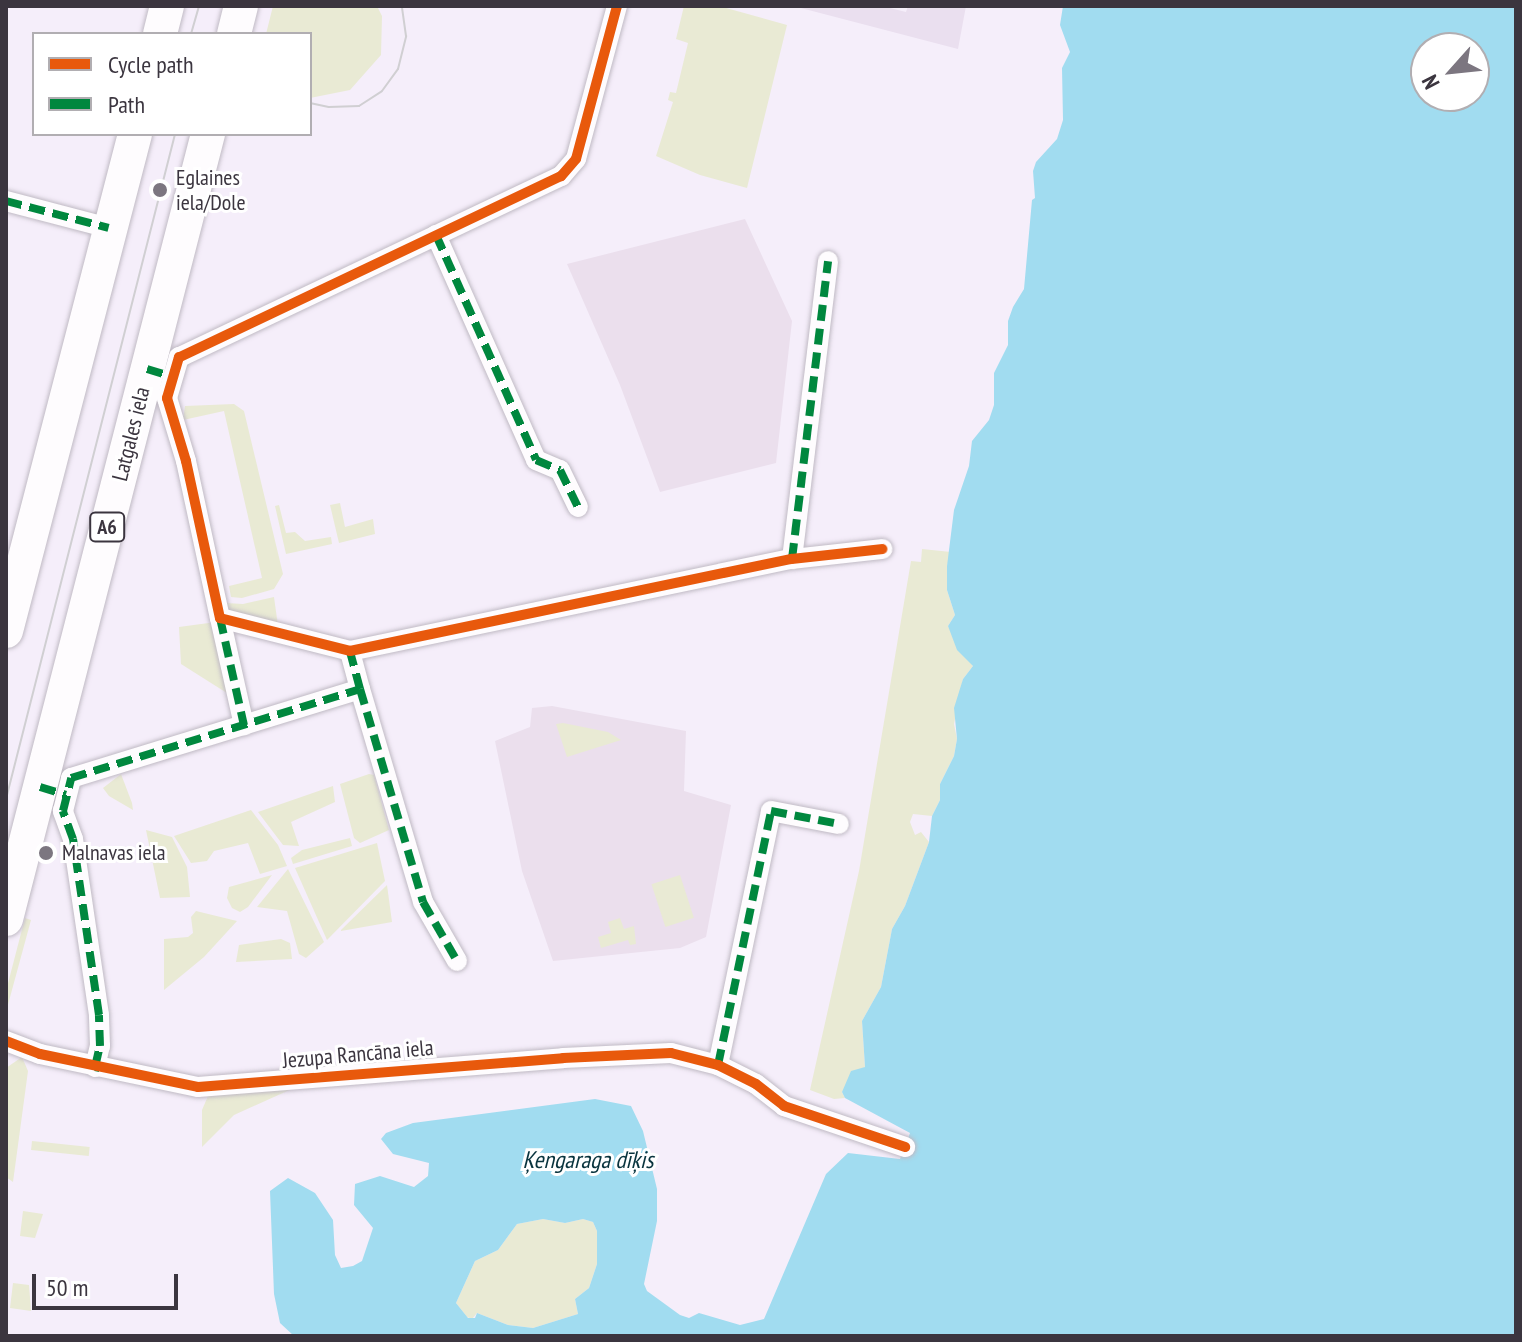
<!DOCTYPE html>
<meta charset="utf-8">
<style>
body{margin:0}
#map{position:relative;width:1522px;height:1342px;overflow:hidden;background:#f5eefa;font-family:"PT Sans Narrow",sans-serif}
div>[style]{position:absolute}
.industrial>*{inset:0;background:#eadfef}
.education>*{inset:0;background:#ebdfed}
.green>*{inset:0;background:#e9ead4;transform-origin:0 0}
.water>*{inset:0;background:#a1dcf0}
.roads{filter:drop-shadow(0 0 2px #c0bac4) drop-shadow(0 0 2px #c0bac4)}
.minor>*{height:20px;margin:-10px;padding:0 10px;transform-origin:10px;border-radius:10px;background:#fefcfe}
.trunk>*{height:34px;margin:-17px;padding:0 17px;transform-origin:17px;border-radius:17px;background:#fefcfe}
.tram>*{height:2px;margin:-1px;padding:0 1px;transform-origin:1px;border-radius:1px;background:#d0cfd2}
.quiet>*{height:8px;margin-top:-4px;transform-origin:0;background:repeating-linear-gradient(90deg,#00873e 0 16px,transparent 0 24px)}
.cycleway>*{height:10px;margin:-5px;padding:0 5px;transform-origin:5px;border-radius:5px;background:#e8590c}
.dots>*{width:22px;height:22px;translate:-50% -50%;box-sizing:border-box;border:4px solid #fff;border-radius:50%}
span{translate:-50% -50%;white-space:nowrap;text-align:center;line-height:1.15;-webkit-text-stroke:6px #fff;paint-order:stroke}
.shield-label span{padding:2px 6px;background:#fff;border:2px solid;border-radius:6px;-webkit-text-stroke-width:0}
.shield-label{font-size:20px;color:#3b353f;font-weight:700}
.poi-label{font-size:22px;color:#3b353f}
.left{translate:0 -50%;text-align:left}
.street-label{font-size:22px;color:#3b353f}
.water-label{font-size:24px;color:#09343e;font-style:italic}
.frame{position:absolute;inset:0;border:8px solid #3b353f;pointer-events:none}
.legend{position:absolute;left:32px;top:32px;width:280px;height:104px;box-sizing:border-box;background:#fff;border:2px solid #b1aeb2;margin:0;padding:10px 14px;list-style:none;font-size:24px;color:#3b353f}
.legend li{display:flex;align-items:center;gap:16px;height:40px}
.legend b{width:40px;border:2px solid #b1aeb2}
.north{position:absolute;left:1410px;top:32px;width:80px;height:80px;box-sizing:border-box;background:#fff;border:2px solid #b1aeb2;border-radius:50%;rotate:243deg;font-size:22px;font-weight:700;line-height:32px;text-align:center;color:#3b353f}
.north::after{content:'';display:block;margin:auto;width:28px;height:36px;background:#7c7680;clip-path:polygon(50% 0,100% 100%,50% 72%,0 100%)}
.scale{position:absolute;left:32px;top:1274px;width:146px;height:36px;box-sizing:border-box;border:4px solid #3b353f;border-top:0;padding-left:10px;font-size:24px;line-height:28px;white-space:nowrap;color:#3b353f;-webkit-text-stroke:6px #fff;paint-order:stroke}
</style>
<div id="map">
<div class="industrial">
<div style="clip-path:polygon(882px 6px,906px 12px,908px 6px,966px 6px,958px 49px,797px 7px)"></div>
</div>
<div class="education">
<div style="clip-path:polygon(745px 219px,792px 321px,776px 463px,660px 492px,620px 385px,567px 264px)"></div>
<div style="clip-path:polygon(552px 706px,686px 731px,684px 791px,731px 805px,706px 937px,680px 948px,553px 961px,522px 871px,495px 741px,530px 727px,532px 708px)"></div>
</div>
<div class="green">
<div style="clip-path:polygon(273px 6px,377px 6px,382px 16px,381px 55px,350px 90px,310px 98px,310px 34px,266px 34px)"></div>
<div style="clip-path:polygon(684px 6px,719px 6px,787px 25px,747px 188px,700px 175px,656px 156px,673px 102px,668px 100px,670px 92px,676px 93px,688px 43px,676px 39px)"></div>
<div style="clip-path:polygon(234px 404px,244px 411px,283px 574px,274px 589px,242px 598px,231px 597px,229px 586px,262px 578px,224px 411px,183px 420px,185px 406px)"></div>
<div style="clip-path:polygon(340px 503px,345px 527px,373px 519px,375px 534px,339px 543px,330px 505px)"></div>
<div style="clip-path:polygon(279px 505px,286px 533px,295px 532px,305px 541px,331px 537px,332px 544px,286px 554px,275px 506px)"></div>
<div style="clip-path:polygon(922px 549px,951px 552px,947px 566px,947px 590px,955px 615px,948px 626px,973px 666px,963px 679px,954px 724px,957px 739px,954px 756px,940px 784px,940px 800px,932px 816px,913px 814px,910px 822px,915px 835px,921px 832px,929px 842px,905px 906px,892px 929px,881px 987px,862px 1021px,865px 1067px,842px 1092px,845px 1098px,834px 1099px,810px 1090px,859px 871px,911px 561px,921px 562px)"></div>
<div style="clip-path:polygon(274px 597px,278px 626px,231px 612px,225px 606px,226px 603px,243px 604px)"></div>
<div style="clip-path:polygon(216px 622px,230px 695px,181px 664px,179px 627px)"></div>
<div style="clip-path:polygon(563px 723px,608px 732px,621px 740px,567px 757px,556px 724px)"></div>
<div style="clip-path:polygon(121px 774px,132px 803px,133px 810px,109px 796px,103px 788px)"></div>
<div style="clip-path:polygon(369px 774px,374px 775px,389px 830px,360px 843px,354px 838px,340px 784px)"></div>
<div style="clip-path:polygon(333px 786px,335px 802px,291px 822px,299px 846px,283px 845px,258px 812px)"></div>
<div style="clip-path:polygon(251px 810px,278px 845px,287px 866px,260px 874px,248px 843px,214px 851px,207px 861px,191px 863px,174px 836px)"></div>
<div style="clip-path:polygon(146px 830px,172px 837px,187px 867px,190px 897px,160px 898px)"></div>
<div style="clip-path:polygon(350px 838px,352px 846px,293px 864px,291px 858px,302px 850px)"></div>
<div style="clip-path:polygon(377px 843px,385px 881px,327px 940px,295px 868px)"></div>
<div style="clip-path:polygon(288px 869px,324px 942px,306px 958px,299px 954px,287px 911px,257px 907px)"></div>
<div style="clip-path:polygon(272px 875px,248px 907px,240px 912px,232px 908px,227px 898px,229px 887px)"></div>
<div style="left:680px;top:875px;width:45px;height:30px;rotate:72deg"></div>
<div style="clip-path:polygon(387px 885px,392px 922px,341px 931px,341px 930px)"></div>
<div style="clip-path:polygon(196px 911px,237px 921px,204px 957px,164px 990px,164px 939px,188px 937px,193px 933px,191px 917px)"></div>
<div style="clip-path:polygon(25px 918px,31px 920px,6px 1012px,6px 991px)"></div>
<div style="clip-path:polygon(620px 918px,624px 929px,634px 926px,636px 944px,630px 945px,628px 940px,601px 948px,598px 937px,611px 933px,608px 922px)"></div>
<div style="clip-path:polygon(281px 939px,290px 943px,292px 959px,236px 962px,239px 945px)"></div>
<div style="clip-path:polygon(22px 1057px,28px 1071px,13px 1182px,6px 1177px,6px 1068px)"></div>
<div style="clip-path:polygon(294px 1088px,234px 1115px,202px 1147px,202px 1110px,208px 1096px)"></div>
<div style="left:32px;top:1141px;width:58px;height:9px;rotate:6deg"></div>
<div style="clip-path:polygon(23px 1211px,43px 1214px,35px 1238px,20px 1236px)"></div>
<div style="clip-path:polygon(543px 1219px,565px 1223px,583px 1219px,593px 1222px,597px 1231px,597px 1264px,589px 1288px,575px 1299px,578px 1314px,533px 1328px,508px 1325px,477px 1313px,472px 1319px,467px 1317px,456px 1303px,475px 1261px,498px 1250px,517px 1224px)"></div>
<div style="clip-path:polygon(13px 1283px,29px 1285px,31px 1311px,10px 1308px)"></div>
</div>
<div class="water">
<div style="clip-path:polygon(evenodd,1063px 6px,1516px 6px,1516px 1336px,294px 1336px,280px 1323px,274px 1294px,270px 1191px,288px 1178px,315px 1193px,333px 1220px,335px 1255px,341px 1268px,353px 1266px,362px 1261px,373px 1228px,354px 1205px,355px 1184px,380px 1176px,414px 1187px,428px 1176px,429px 1163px,393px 1154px,381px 1139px,386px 1133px,413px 1123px,595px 1099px,631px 1106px,643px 1131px,657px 1189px,657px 1221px,644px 1284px,647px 1291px,680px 1315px,689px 1318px,699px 1313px,740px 1325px,764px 1319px,826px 1174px,848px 1153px,900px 1159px,910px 1133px,845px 1098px,842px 1092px,851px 1071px,865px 1067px,862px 1021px,881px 987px,892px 929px,905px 906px,929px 842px,932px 816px,940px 800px,940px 784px,954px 756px,957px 739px,954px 708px,963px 679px,973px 666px,957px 650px,948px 626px,955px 615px,947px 590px,947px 566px,954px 510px,969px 466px,972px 441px,989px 420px,994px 405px,994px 373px,1008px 345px,1008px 321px,1013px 307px,1024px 289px,1032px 200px,1035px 198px,1033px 171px,1036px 162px,1057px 139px,1063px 120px,1062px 68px,1070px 52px,1060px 25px,1063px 6px,1426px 48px,1474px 48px,1474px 96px,1426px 96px,1426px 48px,1063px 6px,543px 1219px,565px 1223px,583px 1219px,593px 1222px,597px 1231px,597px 1264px,589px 1288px,575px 1299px,578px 1314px,533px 1328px,508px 1325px,477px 1313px,475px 1318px,468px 1318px,456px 1303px,475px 1261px,498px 1250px,517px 1224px,543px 1219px)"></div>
</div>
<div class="roads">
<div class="minor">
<div style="left:617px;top:6px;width:158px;rotate:105deg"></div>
<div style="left:576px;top:159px;width:23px;rotate:131deg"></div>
<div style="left:561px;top:176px;width:423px;rotate:154.6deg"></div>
<div style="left:179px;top:357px;width:43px;rotate:106.3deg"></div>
<div style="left:167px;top:398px;width:66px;rotate:73.2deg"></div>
<div style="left:186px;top:461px;width:161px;rotate:77.8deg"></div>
<div style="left:220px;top:618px;width:134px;rotate:14.2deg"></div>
<div style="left:350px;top:651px;width:451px;rotate:-11.8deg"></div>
<div style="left:792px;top:559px;width:91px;rotate:-6.3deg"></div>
<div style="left:6px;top:201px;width:106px;rotate:14.7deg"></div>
<div style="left:436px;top:235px;width:246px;rotate:66deg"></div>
<div style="left:536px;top:460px;width:26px;rotate:23deg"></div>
<div style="left:560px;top:470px;width:41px;rotate:64.1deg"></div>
<div style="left:792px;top:559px;width:300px;rotate:-83.1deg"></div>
<div style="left:220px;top:618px;width:110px;rotate:77.4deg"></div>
<div style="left:360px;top:689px;width:222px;rotate:73.5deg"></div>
<div style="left:423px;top:902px;width:68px;rotate:60deg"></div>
<div style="left:6px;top:1041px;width:36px;rotate:21deg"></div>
<div style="left:40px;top:1054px;width:161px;rotate:11.8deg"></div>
<div style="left:198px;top:1087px;width:366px;rotate:-4.5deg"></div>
<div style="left:563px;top:1058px;width:108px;rotate:-2.7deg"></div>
<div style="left:671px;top:1053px;width:49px;rotate:14.3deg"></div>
<div style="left:718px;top:1065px;width:42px;rotate:26.6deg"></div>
<div style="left:756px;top:1084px;width:36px;rotate:38deg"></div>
<div style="left:784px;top:1106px;width:128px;rotate:18.7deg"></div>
<div style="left:718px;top:1065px;width:259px;rotate:-78.2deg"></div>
<div style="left:771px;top:811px;width:69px;rotate:10.8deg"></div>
<div style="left:95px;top:1067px;width:22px;rotate:-77deg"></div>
<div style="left:100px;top:1046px;width:31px;rotate:-92deg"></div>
<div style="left:99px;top:1015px;width:178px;rotate:-98.4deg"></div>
<div style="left:73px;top:839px;width:30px;rotate:-110deg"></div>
<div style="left:63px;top:811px;width:34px;rotate:-76deg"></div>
<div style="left:71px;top:778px;width:302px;rotate:-17.1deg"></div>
<div style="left:360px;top:689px;width:39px;rotate:-105deg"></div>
</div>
<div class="trunk">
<div style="left:160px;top:34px;width:29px;rotate:-76deg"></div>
<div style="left:234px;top:34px;width:29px;rotate:-76deg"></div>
<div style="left:6px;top:631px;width:513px;rotate:-75.45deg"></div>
<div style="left:6px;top:919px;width:811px;rotate:-75.57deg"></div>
</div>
</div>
<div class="tram">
<div style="left:191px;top:34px;width:29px;rotate:-74deg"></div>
<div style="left:310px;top:103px;width:19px;rotate:12deg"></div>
<div style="left:329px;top:107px;width:30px;rotate:-2deg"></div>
<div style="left:359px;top:106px;width:27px;rotate:-33deg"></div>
<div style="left:382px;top:91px;width:27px;rotate:-54deg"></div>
<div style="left:398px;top:69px;width:34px;rotate:-76deg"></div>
<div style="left:406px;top:36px;width:30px;rotate:-98deg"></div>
<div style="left:6px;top:799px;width:686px;rotate:-75.74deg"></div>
</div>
<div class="quiet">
<div style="left:6px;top:201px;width:106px;rotate:14.7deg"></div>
<div style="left:436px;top:235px;width:246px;rotate:66deg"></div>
<div style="left:536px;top:460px;width:26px;rotate:23deg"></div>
<div style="left:560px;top:470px;width:41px;rotate:64.1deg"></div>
<div style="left:147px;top:369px;width:27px;rotate:17deg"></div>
<div style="left:792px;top:559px;width:300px;rotate:-83.1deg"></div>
<div style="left:220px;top:618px;width:110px;rotate:77.4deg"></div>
<div style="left:360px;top:689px;width:222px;rotate:73.5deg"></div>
<div style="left:423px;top:902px;width:68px;rotate:60deg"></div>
<div style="left:40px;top:787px;width:27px;rotate:17deg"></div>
<div style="left:718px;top:1065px;width:259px;rotate:-78.2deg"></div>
<div style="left:771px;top:811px;width:69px;rotate:10.8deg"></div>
<div style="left:100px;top:1068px;width:5px;rotate:-169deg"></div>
<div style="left:95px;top:1067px;width:22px;rotate:-77deg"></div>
<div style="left:100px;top:1046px;width:31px;rotate:-92deg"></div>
<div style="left:99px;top:1015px;width:178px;rotate:-98.4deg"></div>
<div style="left:73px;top:839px;width:30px;rotate:-110deg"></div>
<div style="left:63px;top:811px;width:34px;rotate:-76deg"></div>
<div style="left:71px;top:778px;width:302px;rotate:-17.1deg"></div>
<div style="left:360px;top:689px;width:39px;rotate:-105deg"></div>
</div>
<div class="cycleway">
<div style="left:617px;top:6px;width:158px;rotate:105deg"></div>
<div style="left:576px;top:159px;width:23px;rotate:131deg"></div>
<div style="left:561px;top:176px;width:423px;rotate:154.6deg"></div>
<div style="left:179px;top:357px;width:43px;rotate:106.3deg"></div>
<div style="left:167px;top:398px;width:66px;rotate:73.2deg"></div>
<div style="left:186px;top:461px;width:161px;rotate:77.8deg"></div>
<div style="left:220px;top:618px;width:134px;rotate:14.2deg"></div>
<div style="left:350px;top:651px;width:451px;rotate:-11.8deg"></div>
<div style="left:792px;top:559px;width:91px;rotate:-6.3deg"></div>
<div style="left:6px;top:1041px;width:36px;rotate:21deg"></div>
<div style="left:40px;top:1054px;width:161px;rotate:11.8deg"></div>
<div style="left:198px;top:1087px;width:366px;rotate:-4.5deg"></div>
<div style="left:563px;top:1058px;width:108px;rotate:-2.7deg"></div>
<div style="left:671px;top:1053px;width:49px;rotate:14.3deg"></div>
<div style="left:718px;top:1065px;width:42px;rotate:26.6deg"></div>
<div style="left:756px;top:1084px;width:36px;rotate:38deg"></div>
<div style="left:784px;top:1106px;width:128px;rotate:18.7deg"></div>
</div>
<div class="dots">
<div style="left:160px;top:190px;background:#7c7680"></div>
<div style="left:46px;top:853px;background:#7c7680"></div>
</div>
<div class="shield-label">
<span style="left:107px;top:527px">A6</span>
</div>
<div class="poi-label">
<span class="left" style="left:176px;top:190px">Eglaines<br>iela/Dole</span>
<span class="left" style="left:62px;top:853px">Malnavas iela</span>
</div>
<div class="street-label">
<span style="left:131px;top:434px;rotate:-76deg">Latgales iela</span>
<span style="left:358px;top:1054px;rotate:-5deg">Jezupa Rancāna iela</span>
</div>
<div class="water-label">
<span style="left:588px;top:1160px">Ķengaraga dīķis</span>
</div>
<div class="frame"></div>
<ul class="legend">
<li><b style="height:10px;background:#e8590c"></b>Cycle path</li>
<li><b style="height:10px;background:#00873e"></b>Path</li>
</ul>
<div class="north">N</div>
<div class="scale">50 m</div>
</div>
